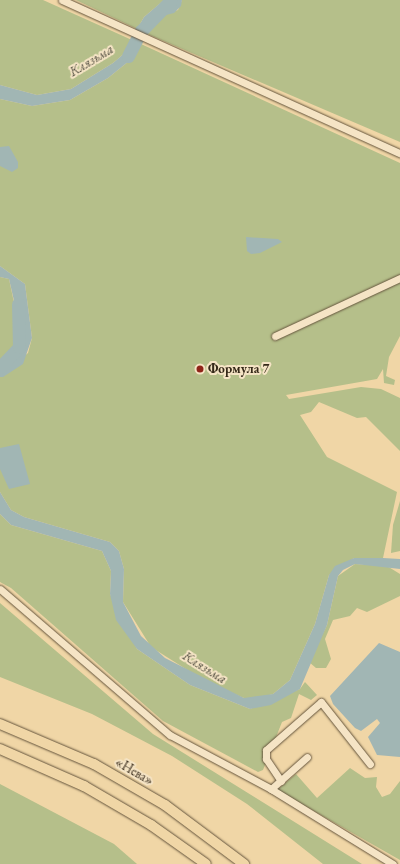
<!DOCTYPE html>
<meta charset="utf-8">
<style>
body{margin:0}
#map{position:relative;width:400px;height:864px;overflow:hidden;background:#f0d6a6;font-family:"EB Garamond",serif}
div>[style]{position:absolute}
.green>*{inset:0;background:#b5bf8a}
.water>*{inset:0;background:#a1b6b4}
.river>*{height:13px;margin:-6.5px;padding:0 6.5px;transform-origin:6.5px;border-radius:6.5px;background:#a1b6b4}
.roads{filter:drop-shadow(0 0 1px #64543c) drop-shadow(0 0 1px #64543c)}
.minor>*{height:7px;margin:-3.5px;padding:0 3.5px;transform-origin:3.5px;border-radius:3.5px;background:#f5e4c5}
.highway>*{height:10px;margin:-5px;padding:0 5px;transform-origin:5px;border-radius:5px;background:#f0d6a6}
.dots>*{width:11px;height:11px;translate:-50% -50%;box-sizing:border-box;border:2px solid #f5e4c5;border-radius:50%}
span{translate:-50% -50%;white-space:nowrap;text-align:center;line-height:1.15;-webkit-text-stroke:4px #f5e4c5;paint-order:stroke}
.poi-label{font-size:13px;color:#352818;font-weight:700}
.left{translate:0 -50%;text-align:left}
.street-label{font-size:13px;color:#352818}
.water-label{font-size:14px;color:#504c3f;font-style:italic}
</style>
<div id="map">
<div class="green">
<div style="clip-path:polygon(0 0,43px 0,132px 40px,126px 52px,113px 63px,71px 89px,37px 95px,0 85px)"></div>
<div style="clip-path:polygon(76px 0,164px 0,144px 17px,137px 29px)"></div>
<div style="clip-path:polygon(182px 0,400px 0,400px 142px,145px 33px,158px 17px,178px 10px)"></div>
<div style="clip-path:polygon(141px 44px,400px 163px,400px 336px,389px 357px,386px 376px,395px 380px,394px 385px,384px 383px,383px 369px,377px 379px,286px 395px,289px 399px,361px 387px,381px 389px,400px 398px,400px 451px,366px 417px,357px 418px,319px 402px,311px 412px,300px 415px,327px 457px,397px 492px,383px 558px,354px 558px,329px 575px,315px 624px,290px 680px,273px 694px,258px 698px,244px 698px,208px 683px,151px 647px,123px 602px,124px 569px,119px 551px,110px 542px,24px 517px,11px 510px,0 492px,0 377px,28px 353px,32px 338px,25px 284px,0 266px,0 99px,32px 106px,70px 100px,108px 78px,134px 57px)"></div>
<div style="clip-path:polygon(0 277px,9px 279px,20px 331px,12px 358px,0 366px)"></div>
<div style="clip-path:polygon(400px 501px,400px 551px,391px 553px,393px 525px)"></div>
<div style="clip-path:polygon(0 514px,11px 525px,102px 551px,111px 571px,110px 594px,137px 649px,190px 685px,250px 709px,300px 689px,305px 682px,317px 695px,311px 700px,299px 694px,291px 718px,282px 722px,263px 770px,258px 772px,163px 721px,11px 588px,0 582px)"></div>
<div style="clip-path:polygon(355px 564px,387px 566px,400px 574px,400px 596px,367px 612px,357px 608px,350px 616px,333px 620px,325px 639px,331px 659px,326px 668px,316px 668px,309px 662px,327px 625px,338px 576px)"></div>
<div style="clip-path:polygon(0 603px,153px 734px,362px 864px,323px 864px,247px 804px,172px 756px,92px 714px,0 677px)"></div>
<div style="clip-path:polygon(350px 768px,365px 778px,377px 777px,376px 787px,382px 797px,390px 794px,400px 781px,400px 860px,277px 790px,296px 774px,317px 798px)"></div>
<div style="clip-path:polygon(0 784px,114px 844px,137px 864px,0 864px)"></div>
</div>
<div class="water">
<div style="clip-path:polygon(164px 0,182px 0,181px 6px,174px 13px,158px 17px,145px 33px,137px 29px,144px 17px)"></div>
<div style="clip-path:polygon(132px 40px,141px 44px,134px 57px,108px 78px,70px 100px,32px 106px,0 99px,0 85px,37px 95px,71px 89px,113px 63px,126px 52px)"></div>
<div style="clip-path:polygon(9px 146px,18px 162px,18px 168px,12px 172px,0 166px,0 147px)"></div>
<div style="clip-path:polygon(246px 237px,278px 239px,282px 242px,260px 253px,251px 254px,247px 251px)"></div>
<div style="clip-path:polygon(0 266px,25px 284px,32px 338px,23px 364px,3px 377px,0 377px,0 366px,12px 358px,20px 327px,9px 279px,0 277px)"></div>
<div style="clip-path:polygon(19px 444px,30px 484px,9px 489px,0 469px,0 448px)"></div>
<div style="clip-path:polygon(0 492px,11px 510px,24px 517px,110px 542px,119px 551px,124px 569px,123px 602px,141px 636px,165px 658px,244px 698px,273px 694px,290px 680px,315px 624px,329px 575px,335px 566px,354px 558px,383px 558px,400px 559px,400px 569px,355px 564px,343px 570px,338px 576px,327px 625px,300px 689px,271px 705px,250px 709px,190px 685px,137px 649px,116px 620px,110px 594px,111px 571px,102px 551px,11px 525px,0 514px)"></div>
<div style="clip-path:polygon(379px 643px,400px 652px,400px 757px,377px 755px,368px 737px,380px 723px,377px 719px,361px 731px,355px 728px,333px 704px,330px 696px)"></div>
</div>
<div class="river">
<div style="left:128px;top:56px;width:28px;rotate:-63deg"></div>
<div style="left:141px;top:31px;width:43px;rotate:-45.9deg"></div>
<div style="left:0;top:367px;width:28px;rotate:-46deg"></div>
<div style="left:19px;top:347px;width:43px;rotate:-91.3deg"></div>
</div>
<div class="roads">
<div class="minor">
<div style="left:62px;top:0;width:371px;rotate:24.4deg"></div>
<div style="left:275px;top:336px;width:138px;rotate:-24.9deg"></div>
<div style="left:0;top:589px;width:224px;rotate:40.7deg"></div>
<div style="left:170px;top:735px;width:115px;rotate:28.1deg"></div>
<div style="left:271px;top:789px;width:143px;rotate:31.6deg"></div>
<div style="left:281px;top:781px;width:27px;rotate:-124deg"></div>
<div style="left:266px;top:759px;width:9px;rotate:-90deg"></div>
<div style="left:266px;top:750px;width:73px;rotate:-41.1deg"></div>
<div style="left:321px;top:702px;width:79px;rotate:51.7deg"></div>
<div style="left:271px;top:789px;width:48px;rotate:-41.6deg"></div>
</div>
<div class="highway">
<div style="left:0;top:724px;width:102px;rotate:23.1deg"></div>
<div style="left:94px;top:764px;width:82px;rotate:30deg"></div>
<div style="left:165px;top:805px;width:99px;rotate:36.8deg"></div>
<div style="left:0;top:749px;width:92px;rotate:23.8deg"></div>
<div style="left:84px;top:786px;width:78px;rotate:30.2deg"></div>
<div style="left:151px;top:825px;width:67px;rotate:35.3deg"></div>
</div>
</div>
<div class="dots">
<div style="left:200px;top:369px;background:#8f2418"></div>
</div>
<div class="poi-label">
<span class="left" style="left:208px;top:369px">Формула 7</span>
</div>
<div class="street-label">
<span style="left:134px;top:772px;rotate:30deg">«Нева»</span>
</div>
<div class="water-label">
<span style="left:91px;top:60px;rotate:-31deg">Клязьма</span>
<span style="left:205px;top:667px;rotate:32deg">Клязьма</span>
</div>
</div>
